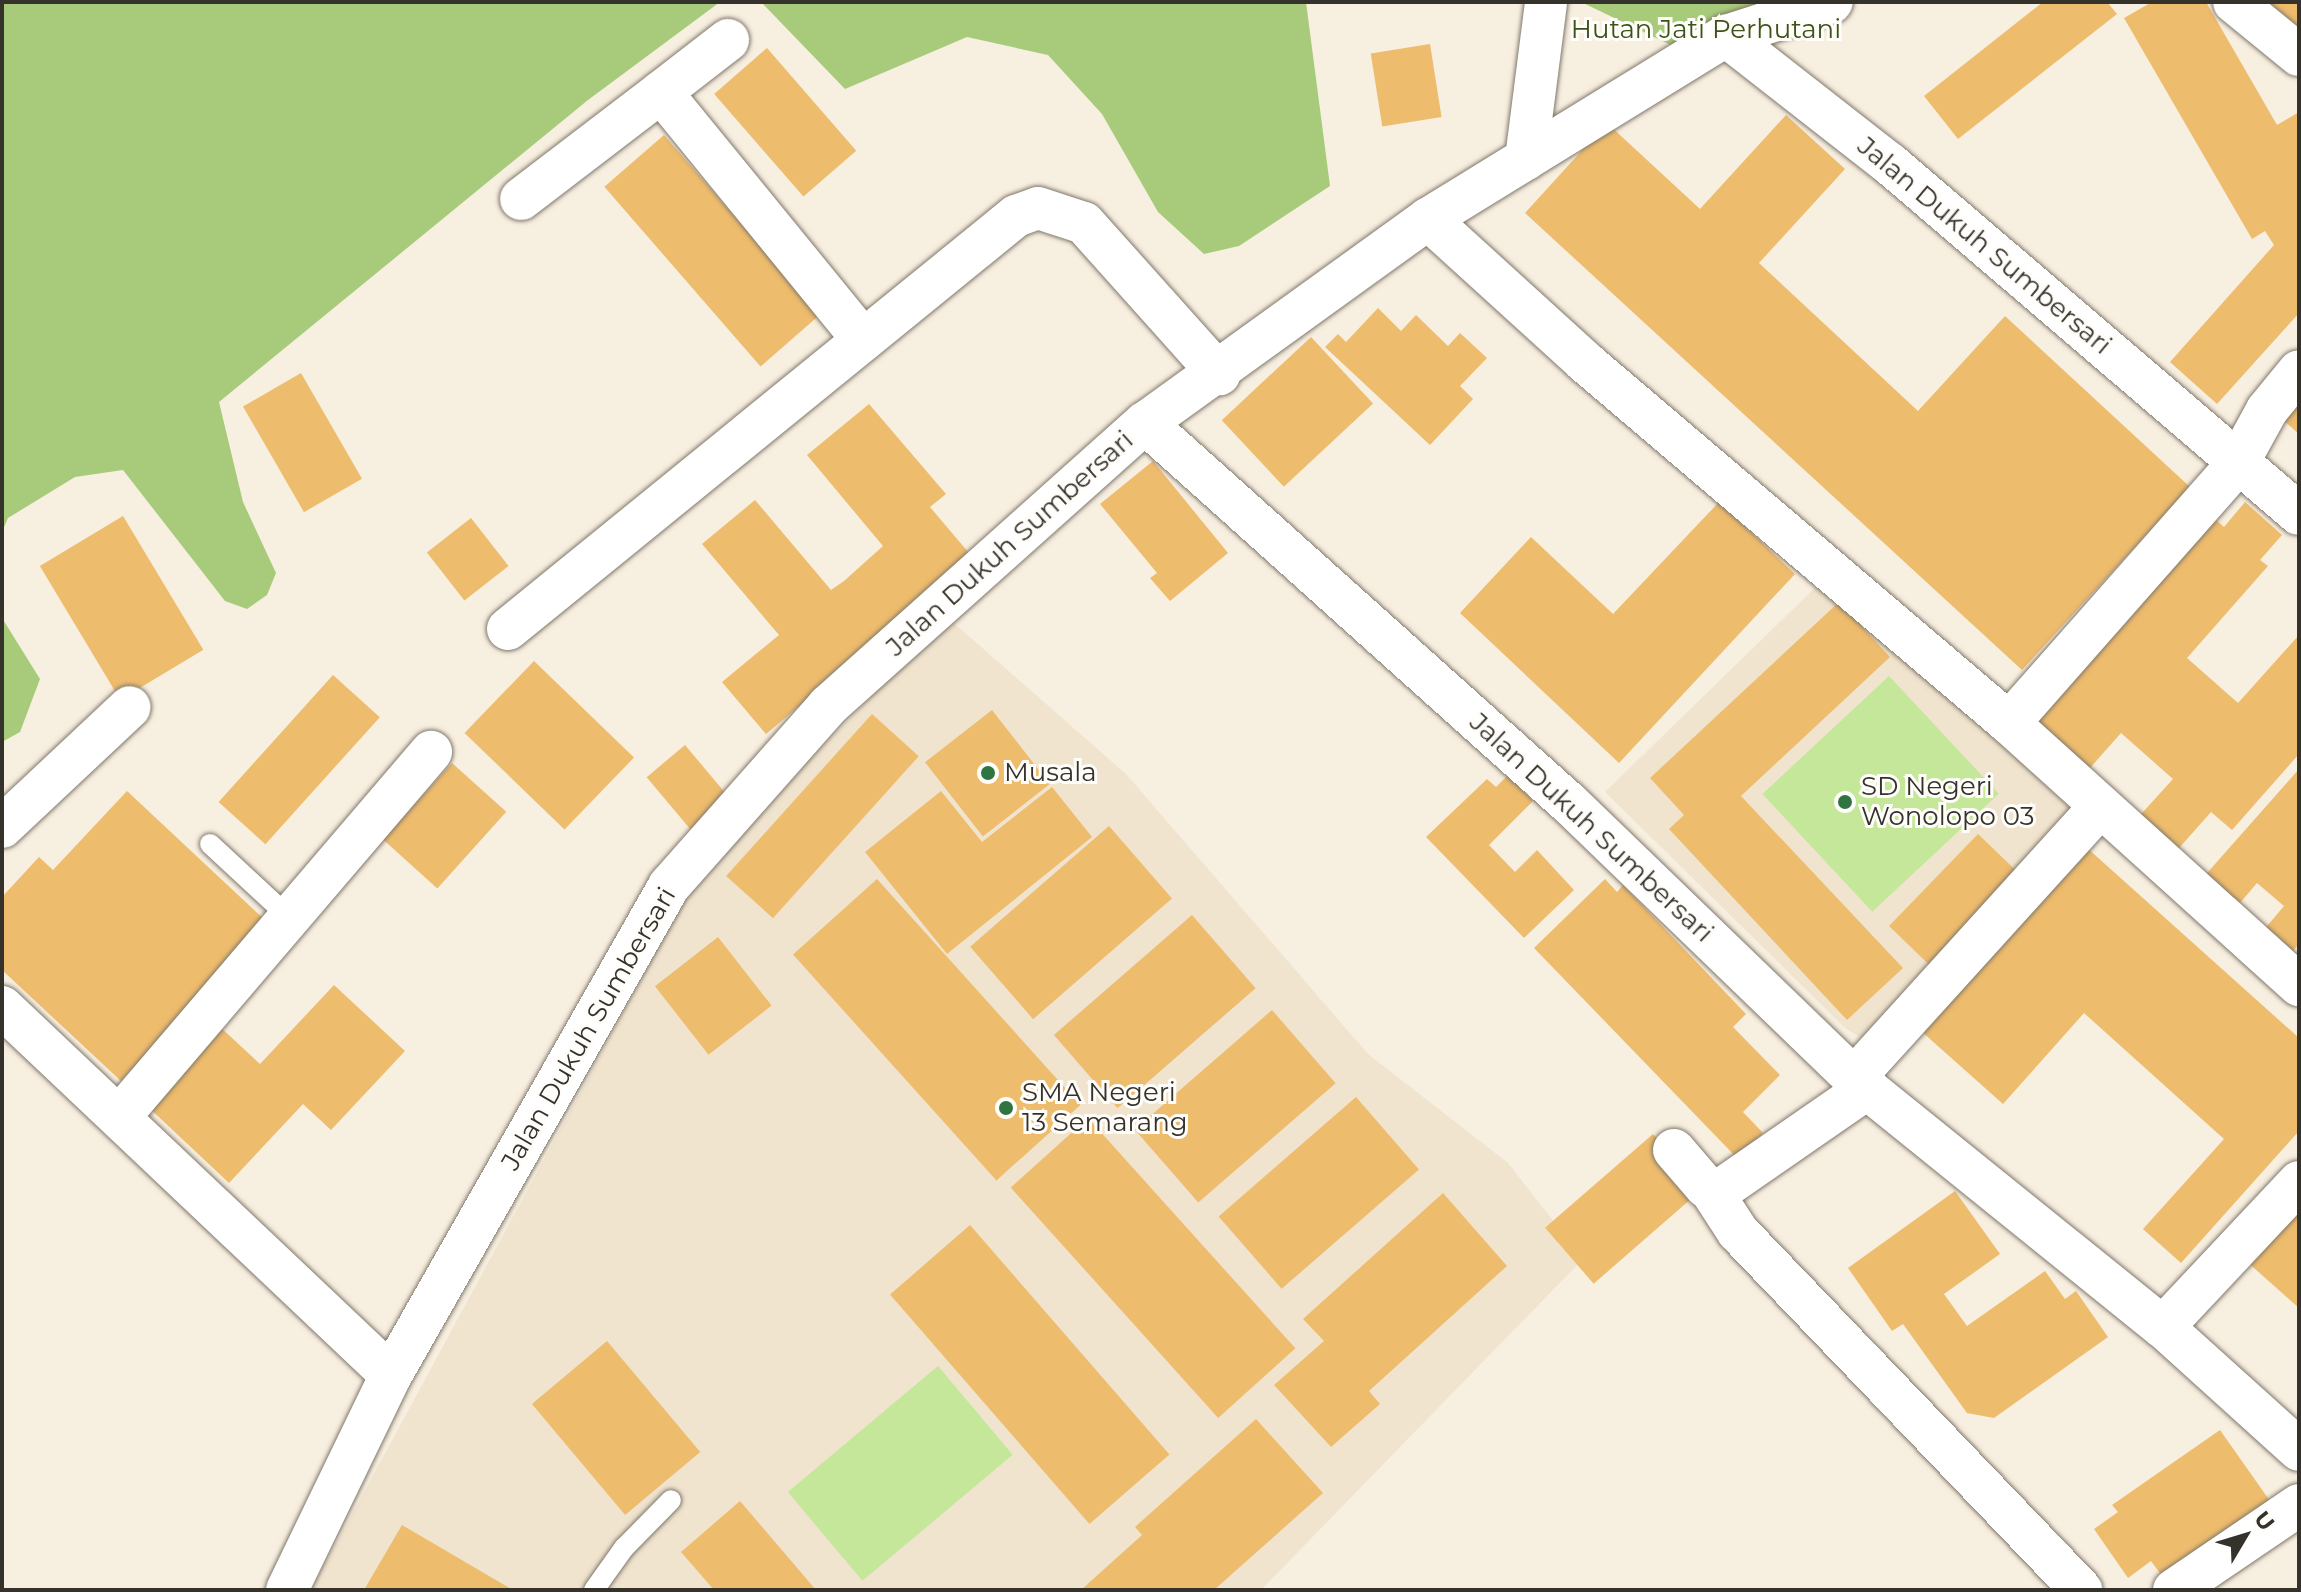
<!DOCTYPE html>
<style>
body{margin:0}
#map{position:relative;width:2301px;height:1592px;overflow:hidden;background:#f7efe0;font-family:Montserrat,sans-serif}
div>[style]{position:absolute}
.built>*{inset:0;background:#f0e4cf}
.green>*{inset:0;background:#c4e79a;transform-origin:0 0}
.forest>*{inset:0;background:#a8cb7b}
.building>*{inset:0;background:#eebc6d;transform-origin:0 0}
.roads{filter:drop-shadow(0 0 2px #80786b) drop-shadow(0 0 2px #80786b)}
.service>*{height:20px;margin:-10px;padding:0 10px;transform-origin:10px;border-radius:10px;background:#fff}
.minor>*{height:42px;margin:-21px;padding:0 21px;transform-origin:21px;border-radius:21px;background:#fff}
.dots>*{width:22px;height:22px;translate:-50% -50%;box-sizing:border-box;border:4px solid #fffdfa;border-radius:50%}
span{translate:-50% -50%;white-space:nowrap;text-align:center;line-height:1.15;-webkit-text-stroke:6px #fffdfa;paint-order:stroke}
.park-label{font-size:26px;color:#3b521a}
.street-label{font-size:26px;color:#35322c}
.poi-label{font-size:26px;color:#35322c}
.left{translate:0 -50%;text-align:left}
.frame{position:absolute;inset:0;border:4px solid #35322c;pointer-events:none}
.north{position:absolute;left:2205px;top:1496px;width:80px;height:80px;-webkit-text-stroke:6px #fffdfa;paint-order:stroke;rotate:52deg;font-size:22px;font-weight:700;line-height:32px;text-align:center;color:#35322c}
.north::after{content:'';display:block;margin:auto;width:28px;height:36px;background:#35322c;clip-path:polygon(50% 0,100% 100%,50% 72%,0 100%)}
</style>
<div id="map">
<div class="built">
<div style="clip-path:polygon(1824px 579px,2086px 813px,1868px 1042px,1845px 1028px,1605px 792px)"></div>
<div style="clip-path:polygon(948px 618px,1126px 774px,1368px 1054px,1508px 1163px,1583px 1259px,1261px 1590px,311px 1590px,699px 873px)"></div>
</div>
<div class="green">
<div style="left:1889px;top:676px;width:161px;height:173px;rotate:47deg"></div>
<div style="left:938px;top:1366px;width:116px;height:196px;rotate:50deg"></div>
</div>
<div class="forest">
<div style="clip-path:polygon(2px 2px,720px 2px,588px 100px,219px 402px,243px 502px,276px 573px,267px 595px,247px 609px,225px 601px,123px 470px,75px 477px,8px 518px,2px 532px)"></div>
<div style="clip-path:polygon(761px 2px,1306px 2px,1330px 186px,1239px 246px,1204px 254px,1158px 212px,1102px 114px,1048px 55px,967px 37px,845px 89px)"></div>
<div style="clip-path:polygon(1581px 2px,1854px 2px,1704px 61px)"></div>
<div style="clip-path:polygon(2px 618px,40px 679px,20px 732px,2px 742px)"></div>
</div>
<div class="building">
<div style="clip-path:polygon(2043px 2px,2107px 2px,2117px 14px,1958px 139px,1924px 96px)"></div>
<div style="clip-path:polygon(2152px 2px,2206px 2px,2277px 125px,2299px 112px,2299px 313px,2217px 404px,2170px 362px,2274px 245px,2265px 231px,2252px 239px,2124px 18px)"></div>
<div style="clip-path:polygon(2268px 2px,2299px 2px,2299px 28px,2297px 26px)"></div>
<div style="left:1430px;top:44px;width:74px;height:60px;rotate:81deg"></div>
<div style="left:767px;top:48px;width:136px;height:70px;rotate:49deg"></div>
<div style="clip-path:polygon(1786px 115px,1845px 169px,1759px 263px,1918px 411px,2005px 316px,2190px 487px,2022px 670px,1525px 213px,1607px 123px,1700px 209px)"></div>
<div style="left:664px;top:135px;width:238px;height:79px;rotate:49deg"></div>
<div style="clip-path:polygon(1378px 308px,1401px 331px,1416px 315px,1448px 346px,1460px 333px,1487px 358px,1460px 386px,1473px 399px,1430px 445px,1325px 347px,1338px 334px,1346px 342px)"></div>
<div style="left:1311px;top:337px;width:91px;height:122px;rotate:47deg"></div>
<div style="left:301px;top:373px;width:122px;height:67px;rotate:60deg"></div>
<div style="clip-path:polygon(2299px 384px,2299px 434px,2274px 412px)"></div>
<div style="clip-path:polygon(869px 404px,946px 494px,930px 507px,974px 559px,766px 734px,722px 682px,779px 635px,702px 544px,755px 500px,831px 590px,844px 581px,883px 546px,807px 455px)"></div>
<div style="clip-path:polygon(1153px 461px,1228px 553px,1170px 601px,1150px 578px,1157px 573px,1100px 504px)"></div>
<div style="clip-path:polygon(1719px 502px,1795px 574px,1619px 763px,1460px 613px,1531px 537px,1613px 614px)"></div>
<div style="clip-path:polygon(2245px 502px,2282px 535px,2260px 560px,2268px 566px,2187px 658px,2238px 703px,2299px 635px,2299px 754px,2232px 830px,2211px 812px,2172px 856px,2133px 823px,2173px 779px,2121px 733px,2082px 777px,2020px 722px,2206px 511px,2224px 527px)"></div>
<div style="left:123px;top:516px;width:156px;height:97px;rotate:59deg"></div>
<div style="left:471px;top:518px;width:61px;height:56px;rotate:52deg"></div>
<div style="clip-path:polygon(1839px 602px,1890px 657px,1741px 796px,1903px 968px,1847px 1020px,1669px 829px,1684px 815px,1650px 778px)"></div>
<div style="left:534px;top:661px;width:139px;height:100px;rotate:44deg"></div>
<div style="left:333px;top:675px;width:63px;height:171px;rotate:42deg"></div>
<div style="left:992px;top:710px;width:94px;height:85px;rotate:52deg"></div>
<div style="left:872px;top:714px;width:63px;height:218px;rotate:42deg"></div>
<div style="left:685px;top:745px;width:68px;height:50px;rotate:50deg"></div>
<div style="left:452px;top:763px;width:73px;height:103px;rotate:42deg"></div>
<div style="clip-path:polygon(2299px 769px,2299px 944px,2288px 956px,2262px 932px,2284px 906px,2257px 883px,2233px 911px,2200px 881px)"></div>
<div style="clip-path:polygon(1508px 775px,1533px 801px,1489px 845px,1515px 872px,1537px 850px,1574px 890px,1524px 938px,1426px 837px,1487px 779px,1496px 787px)"></div>
<div style="clip-path:polygon(1052px 787px,1092px 837px,947px 954px,865px 852px,941px 791px,982px 842px)"></div>
<div style="clip-path:polygon(127px 791px,268px 923px,121px 1081px,2px 970px,2px 897px,39px 857px,53px 870px)"></div>
<div style="left:1109px;top:826px;width:96px;height:184px;rotate:49deg"></div>
<div style="left:1978px;top:834px;width:57px;height:128px;rotate:44deg"></div>
<div style="clip-path:polygon(2076px 838px,2299px 1038px,2299px 1131px,2181px 1263px,2143px 1229px,2224px 1139px,2084px 1013px,2003px 1104px,1912px 1023px)"></div>
<div style="left:877px;top:879px;width:304px;height:113px;rotate:48deg"></div>
<div style="clip-path:polygon(1605px 879px,1617px 892px,1623px 885px,1746px 1014px,1733px 1027px,1780px 1075px,1743px 1112px,1763px 1133px,1738px 1159px,1534px 948px)"></div>
<div style="left:1192px;top:915px;width:97px;height:183px;rotate:49deg"></div>
<div style="left:718px;top:937px;width:87px;height:80px;rotate:52deg"></div>
<div style="clip-path:polygon(334px 985px,405px 1051px,331px 1130px,303px 1104px,229px 1183px,145px 1104px,218px 1025px,260px 1064px)"></div>
<div style="left:1272px;top:1010px;width:97px;height:182px;rotate:49deg"></div>
<div style="left:1356px;top:1097px;width:96px;height:182px;rotate:49deg"></div>
<div style="left:1088px;top:1118px;width:310px;height:104px;rotate:48deg"></div>
<div style="left:1653px;top:1134px;width:74px;height:143px;rotate:49deg"></div>
<div style="clip-path:polygon(1955px 1191px,2000px 1254px,1944px 1294px,1967px 1326px,2045px 1271px,2065px 1299px,2076px 1291px,2108px 1337px,1994px 1418px,1967px 1413px,1903px 1324px,1892px 1331px,1848px 1268px)"></div>
<div style="clip-path:polygon(1443px 1193px,1507px 1266px,1369px 1391px,1380px 1404px,1331px 1447px,1274px 1385px,1324px 1341px,1303px 1319px)"></div>
<div style="clip-path:polygon(2299px 1206px,2299px 1308px,2245px 1260px)"></div>
<div style="left:970px;top:1225px;width:304px;height:106px;rotate:49deg"></div>
<div style="left:607px;top:1341px;width:145px;height:98px;rotate:50deg"></div>
<div style="clip-path:polygon(1256px 1419px,1323px 1493px,1214px 1590px,1081px 1590px,1142px 1535px,1135px 1527px)"></div>
<div style="clip-path:polygon(2220px 1430px,2270px 1501px,2162px 1576px,2151px 1561px,2128px 1578px,2094px 1529px,2118px 1512px,2112px 1505px)"></div>
<div style="clip-path:polygon(740px 1501px,816px 1590px,714px 1590px,681px 1552px)"></div>
<div style="clip-path:polygon(402px 1525px,513px 1590px,364px 1590px)"></div>
</div>
<div class="roads">
<div class="service">
<div style="left:210px;top:844px;width:109px;rotate:42.8deg"></div>
<div style="left:594px;top:1590px;width:52px;rotate:-54.5deg"></div>
<div style="left:624px;top:1548px;width:67px;rotate:-45.6deg"></div>
</div>
<div class="minor">
<div style="left:2234px;top:2px;width:84px;rotate:39.2deg"></div>
<div style="left:1726px;top:36px;width:208px;rotate:38deg"></div>
<div style="left:1890px;top:164px;width:538px;rotate:40.56deg"></div>
<div style="left:661px;top:92px;width:85px;rotate:-37.8deg"></div>
<div style="left:1526px;top:159px;width:158px;rotate:-82.7deg"></div>
<div style="left:521px;top:199px;width:176px;rotate:-37.4deg"></div>
<div style="left:661px;top:92px;width:320px;rotate:50.8deg"></div>
<div style="left:1428px;top:219px;width:212px;rotate:42.3deg"></div>
<div style="left:1585px;top:362px;width:557px;rotate:40.41deg"></div>
<div style="left:2009px;top:723px;width:391px;rotate:42.1deg"></div>
<div style="left:1145px;top:423px;width:571px;rotate:41.88deg"></div>
<div style="left:1570px;top:804px;width:395px;rotate:44deg"></div>
<div style="left:1854px;top:1078px;width:397px;rotate:38.9deg"></div>
<div style="left:2163px;top:1327px;width:183px;rotate:42.1deg"></div>
<div style="left:508px;top:629px;width:655px;rotate:-39.11deg"></div>
<div style="left:1016px;top:216px;width:23px;rotate:-20deg"></div>
<div style="left:1038px;top:208px;width:48px;rotate:18.1deg"></div>
<div style="left:1084px;top:223px;width:203px;rotate:48.2deg"></div>
<div style="left:2009px;top:723px;width:346px;rotate:-48.6deg"></div>
<div style="left:2238px;top:463px;width:60px;rotate:-61.3deg"></div>
<div style="left:2267px;top:410px;width:50px;rotate:-50.6deg"></div>
<div style="left:2px;top:827px;width:175px;rotate:-43.2deg"></div>
<div style="left:2px;top:1007px;width:535px;rotate:43.41deg"></div>
<div style="left:1854px;top:1078px;width:367px;rotate:-47.8deg"></div>
<div style="left:120px;top:1116px;width:479px;rotate:-49.5deg"></div>
<div style="left:1674px;top:1150px;width:48px;rotate:49.3deg"></div>
<div style="left:1705px;top:1186px;width:15px;rotate:20deg"></div>
<div style="left:1719px;top:1191px;width:181px;rotate:-34.7deg"></div>
<div style="left:1712px;top:1192px;width:48px;rotate:57deg"></div>
<div style="left:1738px;top:1232px;width:496px;rotate:46.2deg"></div>
<div style="left:2163px;top:1327px;width:199px;rotate:-46.8deg"></div>
<div style="left:287px;top:1590px;width:239px;rotate:-64.2deg"></div>
<div style="left:391px;top:1375px;width:562px;rotate:-60.38deg"></div>
<div style="left:669px;top:886px;width:240px;rotate:-48.5deg"></div>
<div style="left:828px;top:706px;width:425px;rotate:-41.8deg"></div>
<div style="left:1145px;top:423px;width:349px;rotate:-35.8deg"></div>
<div style="left:1428px;top:219px;width:350px;rotate:-31.6deg"></div>
<div style="left:1726px;top:36px;width:111px;rotate:-17.8deg"></div>
<div style="left:2174px;top:1590px;width:151px;rotate:-34.2deg"></div>
</div>
</div>
<div class="dots">
<div style="left:988px;top:773px;background:#307541"></div>
<div style="left:1845px;top:802px;background:#307541"></div>
<div style="left:1006px;top:1108px;background:#307541"></div>
</div>
<div class="park-label">
<span style="left:1706px;top:30px">Hutan Jati Perhutani</span>
</div>
<div class="street-label">
<span style="left:1984px;top:246px;rotate:40deg">Jalan Dukuh Sumbersari</span>
<span style="left:1010px;top:544px;rotate:-42deg">Jalan Dukuh Sumbersari</span>
<span style="left:1591px;top:828px;rotate:43deg">Jalan Dukuh Sumbersari</span>
<span style="left:589px;top:1029px;rotate:-60deg">Jalan Dukuh Sumbersari</span>
</div>
<div class="poi-label">
<span class="left" style="left:1004px;top:773px">Musala</span>
<span class="left" style="left:1861px;top:802px">SD Negeri<br>Wonolopo 03</span>
<span class="left" style="left:1022px;top:1108px">SMA Negeri<br>13 Semarang</span>
</div>
<div class="frame"></div>
<div class="north">U</div>
</div>
